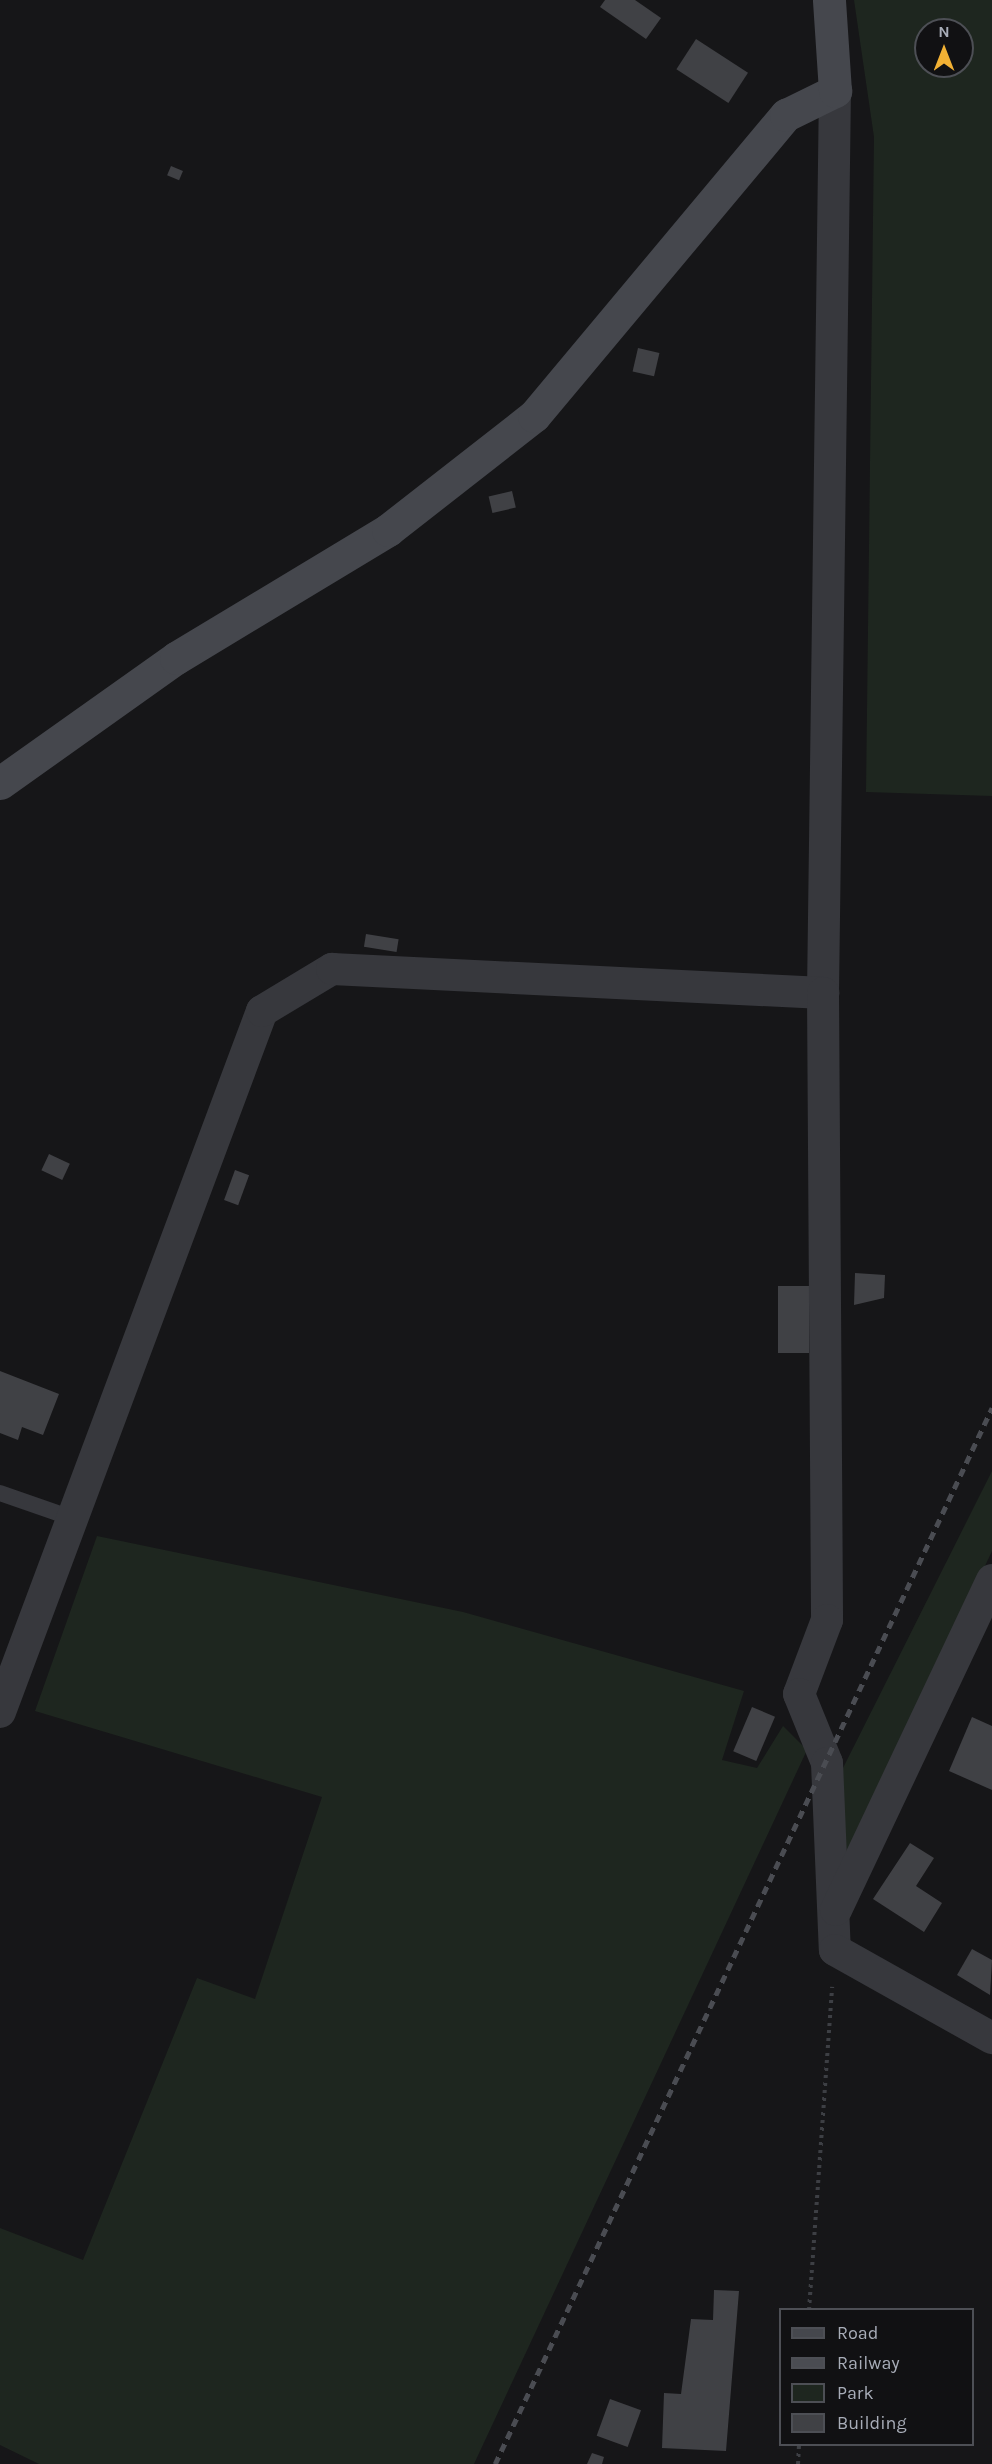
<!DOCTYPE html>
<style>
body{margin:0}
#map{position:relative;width:992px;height:2464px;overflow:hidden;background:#161618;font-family:Karla,sans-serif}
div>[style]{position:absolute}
.green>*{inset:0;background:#1e261f}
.building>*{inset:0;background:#404145;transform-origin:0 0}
.path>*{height:4px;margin-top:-2px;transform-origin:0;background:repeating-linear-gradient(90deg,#3d3f44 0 3px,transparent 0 7.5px)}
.lane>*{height:16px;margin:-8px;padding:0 8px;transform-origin:8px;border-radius:8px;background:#37383d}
.street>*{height:32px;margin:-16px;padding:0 16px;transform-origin:16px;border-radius:16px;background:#37383d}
.secondary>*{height:33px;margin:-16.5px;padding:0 16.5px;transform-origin:16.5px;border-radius:16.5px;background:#45474d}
.rail>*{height:4.5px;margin-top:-2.25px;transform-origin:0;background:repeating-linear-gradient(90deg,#4a4c52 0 8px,transparent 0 14px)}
span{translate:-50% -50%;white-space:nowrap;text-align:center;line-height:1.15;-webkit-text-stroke:4.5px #111113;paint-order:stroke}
.legend{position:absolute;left:779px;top:2308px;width:195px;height:138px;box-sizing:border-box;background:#111113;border:2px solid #4d4f55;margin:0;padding:8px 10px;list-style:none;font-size:18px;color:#a8adb8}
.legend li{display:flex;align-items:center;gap:12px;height:30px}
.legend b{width:30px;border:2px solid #4d4f55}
.north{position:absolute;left:914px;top:18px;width:60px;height:60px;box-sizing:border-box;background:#111113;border:2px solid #4d4f55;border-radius:50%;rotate:0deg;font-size:16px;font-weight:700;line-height:24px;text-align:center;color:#a8adb8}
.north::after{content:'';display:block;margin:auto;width:21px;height:27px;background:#f2b134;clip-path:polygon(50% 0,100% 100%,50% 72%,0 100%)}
</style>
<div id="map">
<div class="green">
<div style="clip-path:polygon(evenodd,854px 0,992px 0,992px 796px,866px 792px,874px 137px,854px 0,926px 30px,962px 30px,962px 66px,926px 66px,926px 30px)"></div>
<div style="clip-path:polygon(992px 1471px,992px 1551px,844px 1868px,841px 1772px)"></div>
<div style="clip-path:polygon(97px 1536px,463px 1612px,744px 1691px,722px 1760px,757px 1768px,783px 1726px,807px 1750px,474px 2464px,39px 2464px,0 2445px,0 2228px,83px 2260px,197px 1978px,255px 1999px,322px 1797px,35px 1711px)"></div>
</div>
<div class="building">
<div style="clip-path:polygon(605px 0,635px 0,661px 18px,646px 39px,600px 7px)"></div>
<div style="left:696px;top:39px;width:62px;height:36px;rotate:33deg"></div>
<div style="left:171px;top:166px;width:13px;height:10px;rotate:23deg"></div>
<div style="left:638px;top:348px;width:22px;height:24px;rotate:13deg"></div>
<div style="left:512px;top:491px;width:17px;height:24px;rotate:77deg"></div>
<div style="left:366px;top:934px;width:33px;height:13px;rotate:9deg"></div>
<div style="left:49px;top:1154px;width:23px;height:18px;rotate:25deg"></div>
<div style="left:235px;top:1170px;width:15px;height:32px;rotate:20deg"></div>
<div style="clip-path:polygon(855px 1273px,885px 1275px,884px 1298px,854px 1305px)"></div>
<div style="left:778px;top:1286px;width:31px;height:67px"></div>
<div style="clip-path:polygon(0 1371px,59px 1394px,43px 1435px,22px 1427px,18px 1440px,0 1433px)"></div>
<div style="left:752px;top:1707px;width:25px;height:48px;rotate:23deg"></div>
<div style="clip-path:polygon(972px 1717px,992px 1726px,992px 1790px,949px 1771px)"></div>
<div style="clip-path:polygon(910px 1843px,934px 1858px,916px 1886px,942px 1903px,924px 1932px,873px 1899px)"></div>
<div style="clip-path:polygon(972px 1949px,992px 1960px,990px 1995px,957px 1975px)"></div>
<div style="clip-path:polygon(714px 2290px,739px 2291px,726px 2451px,662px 2448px,664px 2393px,681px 2394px,691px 2319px,713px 2320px)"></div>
<div style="left:610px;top:2399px;width:33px;height:39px;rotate:20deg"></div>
<div style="clip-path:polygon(592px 2453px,604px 2457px,602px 2464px,587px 2464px)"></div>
</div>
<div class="path">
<div style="left:809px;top:2310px;width:324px;rotate:-85.9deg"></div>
<div style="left:798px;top:2464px;width:20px;rotate:-87deg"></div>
</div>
<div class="lane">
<div style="left:0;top:1493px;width:73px;rotate:19.2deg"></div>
</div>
<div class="street">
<div style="left:823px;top:993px;width:902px;rotate:-89.24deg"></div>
<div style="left:0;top:1712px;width:748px;rotate:-69.51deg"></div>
<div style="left:262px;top:1011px;width:82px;rotate:-31deg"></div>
<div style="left:332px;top:969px;width:492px;rotate:2.8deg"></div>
<div style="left:823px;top:993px;width:627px;rotate:89.63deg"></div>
<div style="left:827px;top:1620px;width:79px;rotate:110.7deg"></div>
<div style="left:799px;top:1694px;width:74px;rotate:67.9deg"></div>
<div style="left:827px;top:1763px;width:187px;rotate:87.6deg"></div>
<div style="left:835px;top:1950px;width:180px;rotate:29.3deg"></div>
<div style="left:836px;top:1910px;width:365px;rotate:-64.7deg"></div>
</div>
<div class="secondary">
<div style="left:0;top:783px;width:216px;rotate:-35.4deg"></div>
<div style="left:176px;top:658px;width:248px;rotate:-31.1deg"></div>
<div style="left:388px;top:530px;width:185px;rotate:-38deg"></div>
<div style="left:534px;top:416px;width:393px;rotate:-50.1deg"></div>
<div style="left:786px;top:115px;width:55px;rotate:-26.1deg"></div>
<div style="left:835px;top:91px;width:91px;rotate:-93.8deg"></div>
</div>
<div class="rail">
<div style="left:495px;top:2464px;width:1167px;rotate:-64.8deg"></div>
</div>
<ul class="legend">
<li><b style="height:8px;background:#45474d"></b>Road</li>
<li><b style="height:8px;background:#4a4c52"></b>Railway</li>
<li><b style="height:16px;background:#1e261f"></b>Park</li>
<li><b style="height:16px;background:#404145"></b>Building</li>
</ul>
<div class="north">N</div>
</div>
